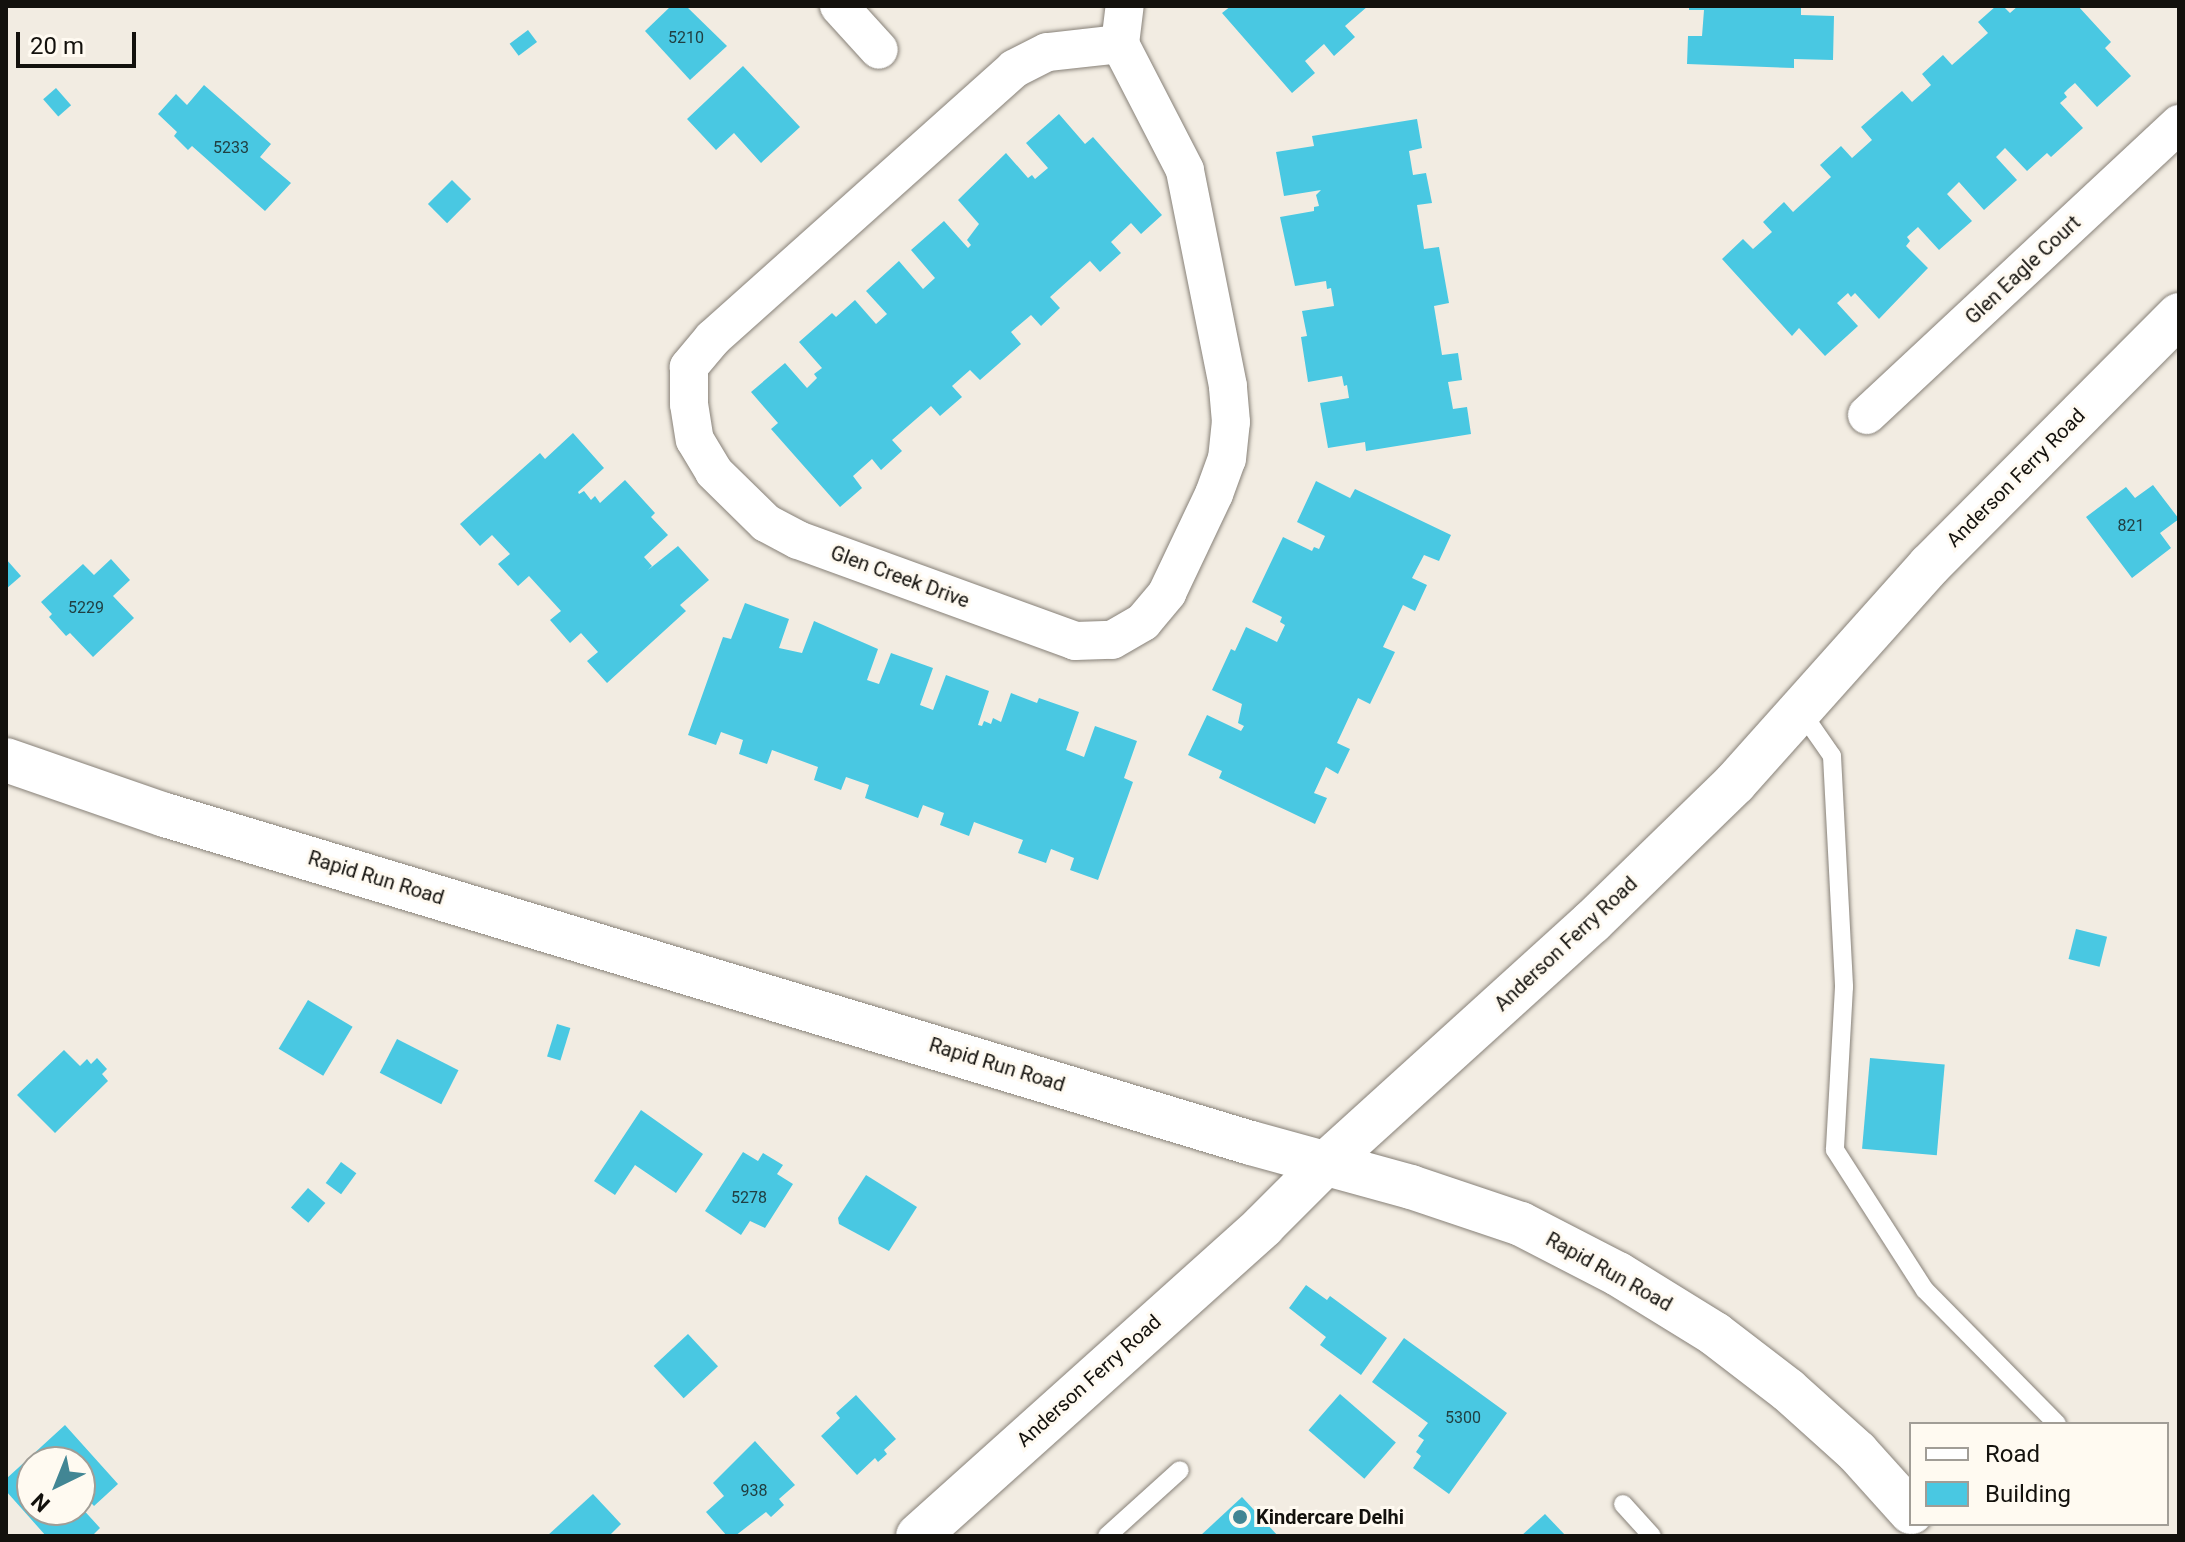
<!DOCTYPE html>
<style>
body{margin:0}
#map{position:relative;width:2185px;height:1542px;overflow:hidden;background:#f2ece2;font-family:Roboto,sans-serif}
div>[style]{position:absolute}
.building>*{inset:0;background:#49c8e2;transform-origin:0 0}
.roads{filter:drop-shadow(0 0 2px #878178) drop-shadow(0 0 2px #878178)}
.lane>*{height:18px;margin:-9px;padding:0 9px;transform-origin:9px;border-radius:9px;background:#fff}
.street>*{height:38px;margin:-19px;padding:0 19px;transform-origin:19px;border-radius:19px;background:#fff}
.secondary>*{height:44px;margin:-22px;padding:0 22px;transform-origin:22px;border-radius:22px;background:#fff}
.dots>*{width:22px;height:22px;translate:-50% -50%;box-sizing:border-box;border:4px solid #fffaf1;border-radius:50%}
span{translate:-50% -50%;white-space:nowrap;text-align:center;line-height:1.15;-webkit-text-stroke:6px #fffaf1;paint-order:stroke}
.number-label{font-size:16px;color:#203f42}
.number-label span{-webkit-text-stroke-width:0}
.street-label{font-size:20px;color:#13110d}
.poi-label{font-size:20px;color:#13110d;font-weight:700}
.left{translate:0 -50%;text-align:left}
.frame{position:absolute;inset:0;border:8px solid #13110d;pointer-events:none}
.legend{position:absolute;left:1909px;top:1422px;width:260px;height:104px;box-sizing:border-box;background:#fffaf1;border:2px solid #a19d96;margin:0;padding:10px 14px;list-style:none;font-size:24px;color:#13110d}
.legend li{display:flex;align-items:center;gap:16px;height:40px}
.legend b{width:40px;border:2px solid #a19d96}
.north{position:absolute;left:16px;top:1446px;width:80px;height:80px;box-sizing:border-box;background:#fffaf1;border:2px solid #a19d96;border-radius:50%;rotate:223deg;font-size:22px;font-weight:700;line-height:32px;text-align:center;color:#13110d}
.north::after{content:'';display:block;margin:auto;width:28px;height:36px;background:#428694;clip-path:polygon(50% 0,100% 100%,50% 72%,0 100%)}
.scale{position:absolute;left:16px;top:32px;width:120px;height:36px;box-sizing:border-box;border:4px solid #13110d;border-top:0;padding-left:10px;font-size:24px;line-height:28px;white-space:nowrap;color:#13110d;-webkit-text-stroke:6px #fffaf1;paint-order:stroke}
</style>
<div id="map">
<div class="building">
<div style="clip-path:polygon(671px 6px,686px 6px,727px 46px,690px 80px,645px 31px)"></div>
<div style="clip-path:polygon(1231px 6px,1368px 6px,1345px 26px,1355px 37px,1334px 56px,1324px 44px,1305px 61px,1315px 73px,1292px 93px,1222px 13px)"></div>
<div style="clip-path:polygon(1689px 6px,1801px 6px,1801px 15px,1834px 16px,1833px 60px,1794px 59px,1794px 68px,1687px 64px,1688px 36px,1702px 36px,1704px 10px,1689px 10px)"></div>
<div style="clip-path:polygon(1996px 6px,2003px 6px,2010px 13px,2018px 6px,2078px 6px,2111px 42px,2105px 48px,2131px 76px,2097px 107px,2075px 83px,2068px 89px,2064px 93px,2067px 97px,2060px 103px,2083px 128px,2051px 157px,2047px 153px,2027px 171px,2005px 148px,1996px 157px,2017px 180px,1984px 210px,1959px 182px,1947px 194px,1972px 221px,1939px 250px,1918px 227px,1907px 237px,1910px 241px,1906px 246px,1928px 268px,1879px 319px,1855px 293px,1851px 297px,1848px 293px,1837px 303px,1858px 326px,1825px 356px,1799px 328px,1792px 336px,1722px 259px,1743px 239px,1753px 249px,1772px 232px,1763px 222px,1784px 202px,1793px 212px,1831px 177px,1820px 165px,1841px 146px,1852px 158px,1872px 140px,1861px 127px,1902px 91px,1912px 102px,1931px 85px,1922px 74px,1943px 55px,1952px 65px,1988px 33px,1978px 22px)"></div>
<div style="left:528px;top:30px;width:15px;height:23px;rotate:53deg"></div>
<div style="clip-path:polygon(743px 66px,800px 127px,761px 163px,734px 133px,716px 150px,687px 119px)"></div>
<div style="clip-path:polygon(204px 85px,271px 144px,260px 157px,291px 183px,265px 211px,192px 146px,188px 150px,174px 136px,177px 132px,158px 114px,176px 94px,187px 105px)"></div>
<div style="left:56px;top:88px;width:23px;height:17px;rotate:49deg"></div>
<div style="clip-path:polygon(1059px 114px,1085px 144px,1093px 137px,1162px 215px,1141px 234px,1131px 223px,1111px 242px,1121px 253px,1100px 272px,1090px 261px,1050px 297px,1060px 308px,1041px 326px,1031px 315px,1011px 332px,1021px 344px,980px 380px,970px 370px,952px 386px,962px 397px,940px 416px,931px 406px,892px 440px,902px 451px,881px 470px,872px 459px,853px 476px,862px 488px,840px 507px,771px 429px,778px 423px,751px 392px,785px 363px,807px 388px,817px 378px,814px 374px,822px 368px,799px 342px,832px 313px,836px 317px,855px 300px,876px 324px,887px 314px,866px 291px,899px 261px,923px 289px,935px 278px,911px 250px,944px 221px,968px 248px,971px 245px,967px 240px,979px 224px,958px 200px,1006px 153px,1028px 178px,1032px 175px,1035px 179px,1048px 168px,1026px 143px)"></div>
<div style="clip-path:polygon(1417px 119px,1422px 148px,1409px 151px,1413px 175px,1426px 173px,1432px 203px,1417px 205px,1424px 249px,1439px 247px,1449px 303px,1434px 306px,1442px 355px,1458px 353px,1462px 380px,1448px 382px,1453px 409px,1467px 407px,1471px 434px,1366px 451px,1365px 442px,1328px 448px,1320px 403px,1349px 398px,1347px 385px,1344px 386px,1342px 376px,1308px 382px,1301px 337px,1307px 336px,1302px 311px,1334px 306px,1331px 288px,1327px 289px,1326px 281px,1295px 286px,1280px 217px,1314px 211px,1314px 207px,1319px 206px,1316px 195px,1321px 190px,1284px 196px,1276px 152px,1314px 146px,1312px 136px)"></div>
<div style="left:452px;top:180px;width:27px;height:34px;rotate:45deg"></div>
<div style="clip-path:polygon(573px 433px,604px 468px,578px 492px,579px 494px,584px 491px,591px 500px,595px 496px,600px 503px,625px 480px,655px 513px,651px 517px,668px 535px,644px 557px,652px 566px,648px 570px,678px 546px,709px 580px,680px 605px,686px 611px,607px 683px,587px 661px,598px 652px,581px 633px,570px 643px,550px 620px,561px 611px,529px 576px,518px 586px,498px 564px,510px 554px,492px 535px,480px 546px,460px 524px,540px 453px,545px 459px)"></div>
<div style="clip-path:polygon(1316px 481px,1350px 498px,1355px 489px,1451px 535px,1439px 561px,1424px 555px,1412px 578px,1427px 585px,1415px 611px,1403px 605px,1383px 647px,1395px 652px,1370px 704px,1358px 698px,1337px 743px,1350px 749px,1338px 774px,1326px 767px,1314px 793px,1327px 798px,1315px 824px,1219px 778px,1222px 771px,1188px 755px,1207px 715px,1241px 731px,1244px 726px,1238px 723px,1242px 704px,1212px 690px,1231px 649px,1235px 651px,1246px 627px,1277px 642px,1285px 625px,1280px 622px,1282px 617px,1252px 602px,1283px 537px,1312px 551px,1314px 547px,1319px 549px,1325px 536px,1297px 522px)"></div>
<div style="clip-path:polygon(2153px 485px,2179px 519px,2160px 533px,2171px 548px,2132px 578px,2086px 517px,2126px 487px,2135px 498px)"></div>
<div style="clip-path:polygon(6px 559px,21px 576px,6px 589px)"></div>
<div style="clip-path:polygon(111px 559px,130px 580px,113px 596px,134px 618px,93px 657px,70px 633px,66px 636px,49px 617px,52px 614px,41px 602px,83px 564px,94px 575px)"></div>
<div style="clip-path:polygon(745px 603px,789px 619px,779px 648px,802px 653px,814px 621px,878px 649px,867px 680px,879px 684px,891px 653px,933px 668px,920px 705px,933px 710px,946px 675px,989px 691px,978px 725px,982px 726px,984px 721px,991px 724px,993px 718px,1001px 722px,1011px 693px,1037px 703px,1039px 698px,1079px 712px,1066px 750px,1084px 757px,1095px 726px,1137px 741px,1124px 778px,1133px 782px,1098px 880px,1070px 870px,1074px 858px,1051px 849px,1046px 863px,1018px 853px,1023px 840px,974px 822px,969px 836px,940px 825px,944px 813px,923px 805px,918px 818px,865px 798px,869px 785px,846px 777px,841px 790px,814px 780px,818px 767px,772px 750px,767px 764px,739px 754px,743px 740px,721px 732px,716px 745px,688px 735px,723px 637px,731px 639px)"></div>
<div style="left:2076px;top:929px;width:32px;height:31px;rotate:14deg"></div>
<div style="left:308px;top:1000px;width:52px;height:57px;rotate:31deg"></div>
<div style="left:557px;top:1024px;width:14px;height:34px;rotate:17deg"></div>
<div style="left:397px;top:1039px;width:69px;height:38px;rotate:27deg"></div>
<div style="clip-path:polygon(64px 1050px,80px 1066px,87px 1059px,91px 1064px,97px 1058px,107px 1069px,102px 1074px,108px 1081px,55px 1133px,17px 1095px)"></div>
<div style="left:1870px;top:1058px;width:75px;height:91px;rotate:5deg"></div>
<div style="clip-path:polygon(641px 1110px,703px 1154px,676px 1193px,635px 1165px,615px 1195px,594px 1181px)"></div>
<div style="clip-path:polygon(743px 1152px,758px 1161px,763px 1153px,783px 1165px,777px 1174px,793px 1184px,765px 1228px,750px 1221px,741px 1235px,705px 1211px)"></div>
<div style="left:341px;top:1162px;width:19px;height:26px;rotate:36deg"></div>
<div style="clip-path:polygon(866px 1175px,917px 1207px,889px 1251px,839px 1224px,838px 1218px)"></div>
<div style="left:308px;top:1188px;width:23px;height:26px;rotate:41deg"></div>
<div style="clip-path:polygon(1306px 1285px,1327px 1300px,1330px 1296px,1387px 1338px,1361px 1375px,1320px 1345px,1326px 1337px,1289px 1308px)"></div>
<div style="left:688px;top:1334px;width:44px;height:47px;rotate:47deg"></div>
<div style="clip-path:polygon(1404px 1338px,1507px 1413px,1449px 1494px,1413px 1468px,1421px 1456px,1416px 1452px,1424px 1440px,1418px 1436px,1428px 1423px,1372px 1382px)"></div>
<div style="left:1340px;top:1394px;width:74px;height:48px;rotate:41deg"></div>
<div style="clip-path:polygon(856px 1395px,896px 1439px,884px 1450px,887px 1454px,878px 1462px,875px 1458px,857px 1475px,821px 1436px,840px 1418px,836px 1413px)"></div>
<div style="clip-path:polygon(65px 1425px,118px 1484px,94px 1506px,83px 1494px,80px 1497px,80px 1462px,32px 1462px,32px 1510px,80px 1510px,80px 1506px,100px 1528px,92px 1536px,46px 1536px,6px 1491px,6px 1479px)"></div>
<div style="clip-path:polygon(755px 1441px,795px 1485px,779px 1499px,784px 1505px,771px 1517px,766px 1512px,735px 1536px,727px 1536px,706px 1512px,724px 1496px,713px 1483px)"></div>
<div style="clip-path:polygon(593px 1494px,621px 1524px,609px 1536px,547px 1536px)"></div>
<div style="clip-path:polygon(1242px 1497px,1278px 1536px,1200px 1536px)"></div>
<div style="clip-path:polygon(1545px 1514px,1566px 1536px,1521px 1536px)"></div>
</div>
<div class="roads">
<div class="lane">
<div style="left:1800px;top:710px;width:56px;rotate:55.2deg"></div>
<div style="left:1832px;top:756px;width:231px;rotate:87deg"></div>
<div style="left:1844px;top:987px;width:163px;rotate:93.2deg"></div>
<div style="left:1835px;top:1150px;width:166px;rotate:57.3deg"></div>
<div style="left:1925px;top:1290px;width:188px;rotate:45.4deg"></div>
<div style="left:1623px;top:1504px;width:43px;rotate:47.8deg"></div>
<div style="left:1107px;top:1536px;width:98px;rotate:-42.1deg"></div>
</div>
<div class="street">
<div style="left:839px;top:6px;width:59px;rotate:47.7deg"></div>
<div style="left:1120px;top:44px;width:73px;rotate:173.7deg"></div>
<div style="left:1047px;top:52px;width:37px;rotate:153deg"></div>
<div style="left:1014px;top:69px;width:404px;rotate:138.2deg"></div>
<div style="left:713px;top:338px;width:38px;rotate:130deg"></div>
<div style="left:689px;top:367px;width:37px;rotate:90deg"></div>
<div style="left:689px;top:404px;width:36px;rotate:81deg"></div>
<div style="left:695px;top:440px;width:37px;rotate:59deg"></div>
<div style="left:714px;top:472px;width:73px;rotate:44.4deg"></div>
<div style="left:766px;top:523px;width:36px;rotate:28deg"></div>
<div style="left:798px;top:540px;width:295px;rotate:20deg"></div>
<div style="left:1075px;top:641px;width:37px;rotate:-2deg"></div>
<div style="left:1112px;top:640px;width:36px;rotate:-30deg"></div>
<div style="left:1143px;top:622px;width:38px;rotate:-50deg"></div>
<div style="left:1167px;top:593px;width:110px;rotate:-64.6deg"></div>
<div style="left:1214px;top:494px;width:37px;rotate:-70deg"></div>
<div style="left:1227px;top:459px;width:37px;rotate:-84deg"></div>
<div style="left:1231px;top:422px;width:36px;rotate:-95deg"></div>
<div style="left:1228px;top:386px;width:220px;rotate:-101.3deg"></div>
<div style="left:1185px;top:170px;width:142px;rotate:-117.3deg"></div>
<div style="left:1120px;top:44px;width:38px;rotate:-83deg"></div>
<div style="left:1867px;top:415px;width:427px;rotate:-43deg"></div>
</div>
<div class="secondary">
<div style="left:6px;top:760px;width:168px;rotate:19.1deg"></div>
<div style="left:165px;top:815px;width:1134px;rotate:16.81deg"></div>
<div style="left:1251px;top:1143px;width:166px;rotate:15.4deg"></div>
<div style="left:1411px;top:1187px;width:116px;rotate:18.6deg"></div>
<div style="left:1521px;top:1224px;width:109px;rotate:27.3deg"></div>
<div style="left:1618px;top:1274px;width:114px;rotate:31.7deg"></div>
<div style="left:1715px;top:1334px;width:92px;rotate:37.5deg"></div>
<div style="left:1788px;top:1390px;width:93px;rotate:41.9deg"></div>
<div style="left:1857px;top:1452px;width:81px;rotate:48deg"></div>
<div style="left:918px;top:1536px;width:464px;rotate:-41.9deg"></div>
<div style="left:1263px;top:1226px;width:89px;rotate:-45deg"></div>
<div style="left:1326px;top:1163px;width:359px;rotate:-42.2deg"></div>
<div style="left:1592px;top:922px;width:199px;rotate:-44.2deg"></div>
<div style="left:1735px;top:783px;width:292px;rotate:-48.2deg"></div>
<div style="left:1930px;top:565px;width:353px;rotate:-45.1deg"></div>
</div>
</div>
<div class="dots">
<div style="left:1240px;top:1517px;background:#428694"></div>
</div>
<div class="number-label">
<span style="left:686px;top:38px">5210</span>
<span style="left:231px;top:148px">5233</span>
<span style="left:2131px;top:526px">821</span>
<span style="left:86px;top:608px">5229</span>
<span style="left:749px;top:1198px">5278</span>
<span style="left:1463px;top:1418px">5300</span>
<span style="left:754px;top:1491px">938</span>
</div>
<div class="street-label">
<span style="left:2023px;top:270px;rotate:-43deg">Glen Eagle Court</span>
<span style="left:2016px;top:478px;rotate:-45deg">Anderson Ferry Road</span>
<span style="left:900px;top:577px;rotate:20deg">Glen Creek Drive</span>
<span style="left:376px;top:878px;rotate:17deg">Rapid Run Road</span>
<span style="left:1566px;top:944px;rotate:-43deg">Anderson Ferry Road</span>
<span style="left:997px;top:1065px;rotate:17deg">Rapid Run Road</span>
<span style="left:1609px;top:1272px;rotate:29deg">Rapid Run Road</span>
<span style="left:1089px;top:1381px;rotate:-42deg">Anderson Ferry Road</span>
</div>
<div class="poi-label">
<span class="left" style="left:1256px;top:1517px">Kindercare Delhi</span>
</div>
<div class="frame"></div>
<ul class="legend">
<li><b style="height:10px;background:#fff"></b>Road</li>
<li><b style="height:22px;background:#49c8e2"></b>Building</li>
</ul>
<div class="north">N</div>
<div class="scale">20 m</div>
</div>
